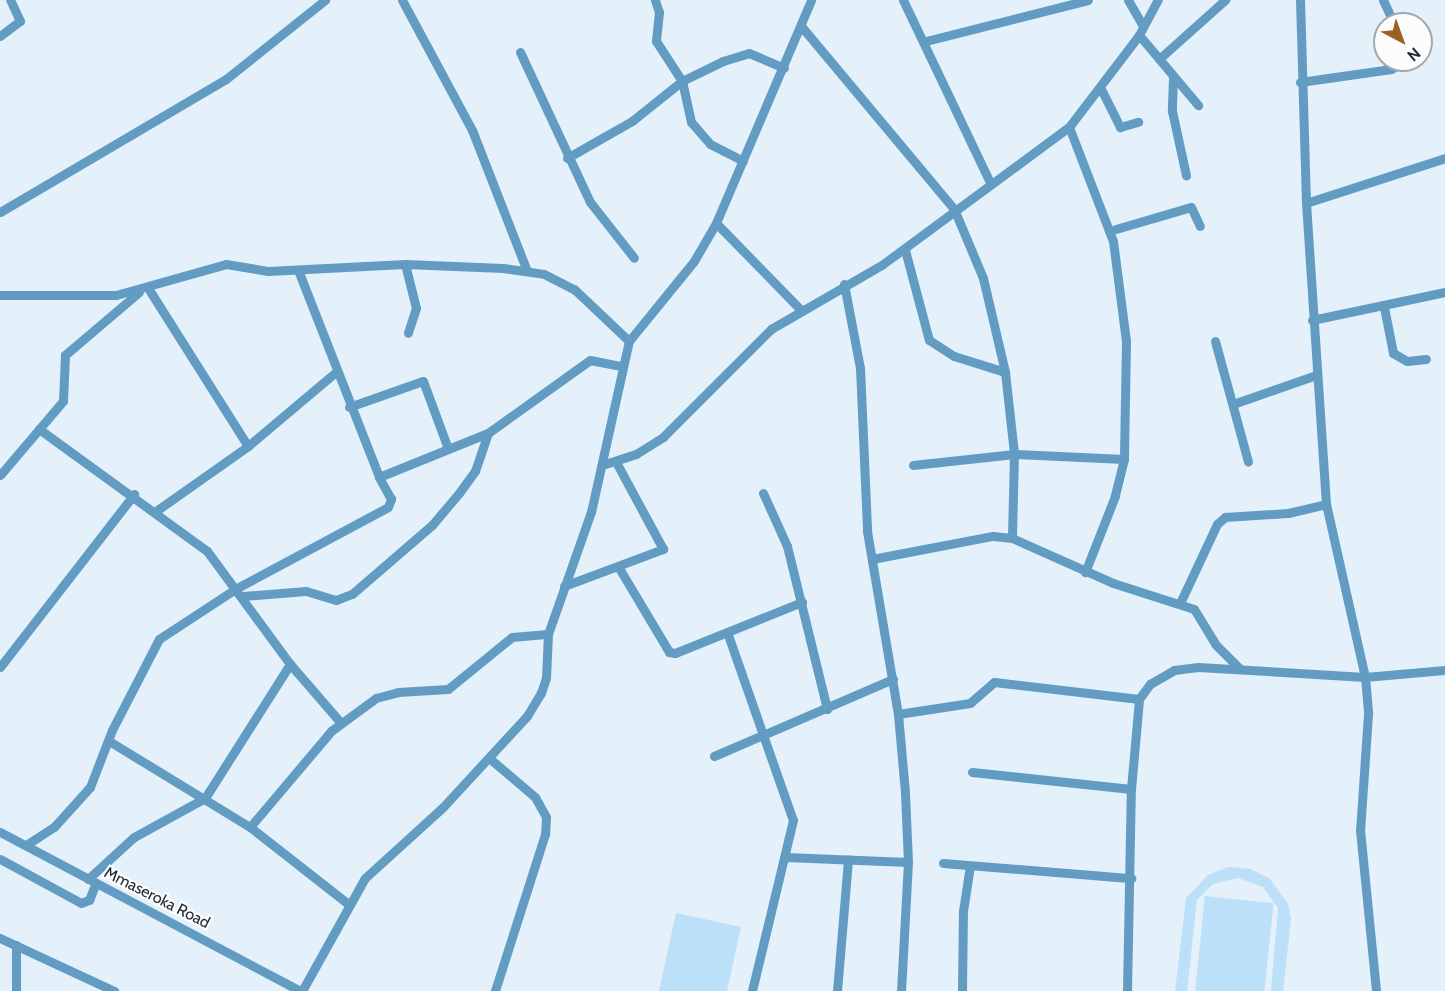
<!DOCTYPE html>
<style>
body{margin:0}
#map{position:relative;width:1445px;height:991px;overflow:hidden;background:#e4f0fa;font-family:Cabin,sans-serif}
div>[style]{position:absolute}
.green>*{inset:0;background:#bde0f9;transform-origin:0 0}
.minor>*{height:9px;margin:-4.5px;padding:0 4.5px;transform-origin:4.5px;border-radius:4.5px;background:#639cc3}
span{translate:-50% -50%;white-space:nowrap;text-align:center;line-height:1.15;-webkit-text-stroke:4.5px #fcfcfc;paint-order:stroke}
.street-label{font-size:16px;color:#1d2932}
.north{position:absolute;left:1373px;top:12px;width:60px;height:60px;box-sizing:border-box;background:#fcfcfc;border:2px solid #a3a8ab;border-radius:50%;rotate:139deg;font-size:16px;font-weight:700;line-height:24px;text-align:center;color:#1d2932}
.north::after{content:'';display:block;margin:auto;width:21px;height:27px;background:#9e5f26;clip-path:polygon(50% 0,100% 100%,50% 72%,0 100%)}
</style>
<div id="map">
<div class="green">
<div style="clip-path:polygon(1228px 867px,1250px 869px,1269px 878px,1288px 904px,1291px 919px,1283px 991px,1271px 991px,1278px 908px,1263px 887px,1238px 878px,1213px 884px,1197px 900px,1187px 991px,1175px 991px,1186px 898px,1208px 875px)"></div>
<div style="left:1205px;top:896px;width:69px;height:96px;rotate:6deg"></div>
<div style="clip-path:polygon(676px 913px,741px 927px,727px 991px,659px 991px)"></div>
</div>
<div class="minor">
<div style="left:402px;top:0;width:148px;rotate:61.7deg"></div>
<div style="left:472px;top:130px;width:151px;rotate:68.7deg"></div>
<div style="left:655px;top:0;width:13px;rotate:72deg"></div>
<div style="left:659px;top:12px;width:29px;rotate:96deg"></div>
<div style="left:656px;top:41px;width:48px;rotate:57deg"></div>
<div style="left:682px;top:81px;width:42px;rotate:77.6deg"></div>
<div style="left:691px;top:122px;width:29px;rotate:49deg"></div>
<div style="left:710px;top:144px;width:37px;rotate:27deg"></div>
<div style="left:903px;top:0;width:202px;rotate:64.5deg"></div>
<div style="left:1128px;top:0;width:30px;rotate:60deg"></div>
<div style="left:1300px;top:0;width:203px;rotate:88.3deg"></div>
<div style="left:1306px;top:203px;width:302px;rotate:86.2deg"></div>
<div style="left:1326px;top:504px;width:177px;rotate:77.3deg"></div>
<div style="left:1365px;top:677px;width:37px;rotate:85deg"></div>
<div style="left:1368px;top:714px;width:116px;rotate:93.9deg"></div>
<div style="left:1360px;top:830px;width:162px;rotate:84.3deg"></div>
<div style="left:1383px;top:0;width:26px;rotate:65deg"></div>
<div style="left:801px;top:26px;width:239px;rotate:50.1deg"></div>
<div style="left:954px;top:209px;width:75px;rotate:67.2deg"></div>
<div style="left:983px;top:278px;width:97px;rotate:76.8deg"></div>
<div style="left:1005px;top:372px;width:82px;rotate:83.7deg"></div>
<div style="left:1014px;top:454px;width:84px;rotate:91.4deg"></div>
<div style="left:1139px;top:35px;width:92px;rotate:49.9deg"></div>
<div style="left:0;top:36px;width:25px;rotate:-37deg"></div>
<div style="left:20px;top:21px;width:23px;rotate:-115deg"></div>
<div style="left:926px;top:41px;width:167px;rotate:-14.2deg"></div>
<div style="left:520px;top:52px;width:166px;rotate:65deg"></div>
<div style="left:590px;top:202px;width:71px;rotate:51.8deg"></div>
<div style="left:1159px;top:59px;width:89px;rotate:-41.8deg"></div>
<div style="left:1173px;top:77px;width:34px;rotate:92deg"></div>
<div style="left:1172px;top:111px;width:66px;rotate:77.7deg"></div>
<div style="left:1300px;top:82px;width:92px;rotate:-8.1deg"></div>
<div style="left:1391px;top:69px;width:20px;rotate:-27deg"></div>
<div style="left:1100px;top:87px;width:45px;rotate:63.4deg"></div>
<div style="left:1120px;top:127px;width:19px;rotate:-16deg"></div>
<div style="left:1069px;top:127px;width:122px;rotate:68.9deg"></div>
<div style="left:1113px;top:241px;width:101px;rotate:82.6deg"></div>
<div style="left:1126px;top:341px;width:118px;rotate:91deg"></div>
<div style="left:1124px;top:459px;width:38px;rotate:104deg"></div>
<div style="left:1115px;top:496px;width:82px;rotate:111.5deg"></div>
<div style="left:567px;top:158px;width:75px;rotate:-29.6deg"></div>
<div style="left:632px;top:121px;width:64px;rotate:-38.7deg"></div>
<div style="left:682px;top:81px;width:46px;rotate:-26deg"></div>
<div style="left:723px;top:61px;width:27px;rotate:-17deg"></div>
<div style="left:749px;top:53px;width:38px;rotate:23deg"></div>
<div style="left:1306px;top:203px;width:146px;rotate:-17.9deg"></div>
<div style="left:0;top:212px;width:262px;rotate:-30.5deg"></div>
<div style="left:226px;top:79px;width:127px;rotate:-38.6deg"></div>
<div style="left:716px;top:223px;width:120px;rotate:45.7deg"></div>
<div style="left:1109px;top:231px;width:85px;rotate:-16.3deg"></div>
<div style="left:1191px;top:207px;width:21px;rotate:65deg"></div>
<div style="left:905px;top:250px;width:93px;rotate:75.1deg"></div>
<div style="left:929px;top:340px;width:30px;rotate:33deg"></div>
<div style="left:954px;top:356px;width:53px;rotate:17.4deg"></div>
<div style="left:405px;top:264px;width:45px;rotate:76deg"></div>
<div style="left:416px;top:308px;width:26px;rotate:108deg"></div>
<div style="left:298px;top:270px;width:222px;rotate:68.6deg"></div>
<div style="left:379px;top:477px;width:118px;rotate:-22deg"></div>
<div style="left:488px;top:433px;width:125px;rotate:-35.6deg"></div>
<div style="left:590px;top:360px;width:33px;rotate:11deg"></div>
<div style="left:844px;top:284px;width:86px;rotate:79.2deg"></div>
<div style="left:860px;top:368px;width:163px;rotate:87.5deg"></div>
<div style="left:867px;top:531px;width:186px;rotate:80.4deg"></div>
<div style="left:898px;top:714px;width:79px;rotate:84.9deg"></div>
<div style="left:905px;top:793px;width:69px;rotate:87.5deg"></div>
<div style="left:908px;top:862px;width:129px;rotate:93.1deg"></div>
<div style="left:148px;top:288px;width:187px;rotate:57.7deg"></div>
<div style="left:0;top:295px;width:116px"></div>
<div style="left:116px;top:295px;width:114px;rotate:-15.7deg"></div>
<div style="left:226px;top:264px;width:43px;rotate:9.5deg"></div>
<div style="left:268px;top:271px;width:137px;rotate:-2.9deg"></div>
<div style="left:405px;top:264px;width:98px;rotate:2.3deg"></div>
<div style="left:503px;top:268px;width:41px;rotate:8.3deg"></div>
<div style="left:544px;top:274px;width:34px;rotate:27deg"></div>
<div style="left:574px;top:289px;width:76px;rotate:43.4deg"></div>
<div style="left:1384px;top:307px;width:47px;rotate:78.9deg"></div>
<div style="left:1393px;top:353px;width:16px;rotate:30deg"></div>
<div style="left:1407px;top:361px;width:19px;rotate:-6deg"></div>
<div style="left:1312px;top:320px;width:136px;rotate:-11.9deg"></div>
<div style="left:1215px;top:341px;width:125px;rotate:74.7deg"></div>
<div style="left:1233px;top:404px;width:88px;rotate:-19.3deg"></div>
<div style="left:349px;top:407px;width:78px;rotate:-19.4deg"></div>
<div style="left:423px;top:381px;width:69px;rotate:69.7deg"></div>
<div style="left:39px;top:429px;width:208px;rotate:36deg"></div>
<div style="left:207px;top:551px;width:140px;rotate:53.7deg"></div>
<div style="left:290px;top:664px;width:77px;rotate:49.2deg"></div>
<div style="left:602px;top:465px;width:36px;rotate:-18deg"></div>
<div style="left:636px;top:454px;width:32px;rotate:-32deg"></div>
<div style="left:663px;top:437px;width:153px;rotate:-45deg"></div>
<div style="left:771px;top:329px;width:129px;rotate:-30.1deg"></div>
<div style="left:883px;top:264px;width:231px;rotate:-36.4deg"></div>
<div style="left:1069px;top:127px;width:116px;rotate:-52.7deg"></div>
<div style="left:1139px;top:35px;width:40px;rotate:-62deg"></div>
<div style="left:913px;top:465px;width:102px;rotate:-6.2deg"></div>
<div style="left:1014px;top:454px;width:110px;rotate:2.6deg"></div>
<div style="left:0;top:475px;width:97px;rotate:-49.6deg"></div>
<div style="left:63px;top:401px;width:46px;rotate:-87.5deg"></div>
<div style="left:65px;top:355px;width:97px;rotate:-40.4deg"></div>
<div style="left:763px;top:493px;width:58px;rotate:65.6deg"></div>
<div style="left:787px;top:546px;width:168px;rotate:76.2deg"></div>
<div style="left:156px;top:511px;width:113px;rotate:-35.2deg"></div>
<div style="left:248px;top:446px;width:115px;rotate:-40.1deg"></div>
<div style="left:872px;top:559px;width:123px;rotate:-10.8deg"></div>
<div style="left:993px;top:536px;width:19px;rotate:6deg"></div>
<div style="left:1012px;top:538px;width:111px;rotate:24deg"></div>
<div style="left:1113px;top:583px;width:85px;rotate:17.8deg"></div>
<div style="left:1194px;top:609px;width:42px;rotate:58.6deg"></div>
<div style="left:1216px;top:645px;width:34px;rotate:45deg"></div>
<div style="left:619px;top:568px;width:98px;rotate:59.2deg"></div>
<div style="left:669px;top:652px;width:6px;rotate:9deg"></div>
<div style="left:675px;top:653px;width:137px;rotate:-21.9deg"></div>
<div style="left:564px;top:586px;width:106px;rotate:-20.5deg"></div>
<div style="left:663px;top:549px;width:99px;rotate:-118.4deg"></div>
<div style="left:243px;top:596px;width:63px;rotate:-4.5deg"></div>
<div style="left:306px;top:591px;width:31px;rotate:17deg"></div>
<div style="left:336px;top:600px;width:17px;rotate:-21deg"></div>
<div style="left:352px;top:594px;width:106px;rotate:-40.8deg"></div>
<div style="left:432px;top:525px;width:42px;rotate:-49.8deg"></div>
<div style="left:459px;top:493px;width:27px;rotate:-54deg"></div>
<div style="left:475px;top:471px;width:40px;rotate:-71.1deg"></div>
<div style="left:1180px;top:603px;width:87px;rotate:-64.9deg"></div>
<div style="left:1217px;top:524px;width:11px;rotate:-41deg"></div>
<div style="left:1225px;top:517px;width:63px;rotate:-3.6deg"></div>
<div style="left:1288px;top:513px;width:39px;rotate:-13deg"></div>
<div style="left:727px;top:632px;width:199px;rotate:70.7deg"></div>
<div style="left:793px;top:820px;width:176px;rotate:103.5deg"></div>
<div style="left:0;top:667px;width:219px;rotate:-52.2deg"></div>
<div style="left:898px;top:714px;width:73px;rotate:-8.7deg"></div>
<div style="left:970px;top:703px;width:32px;rotate:-41deg"></div>
<div style="left:994px;top:682px;width:146px;rotate:6.7deg"></div>
<div style="left:109px;top:741px;width:165px;rotate:31.4deg"></div>
<div style="left:250px;top:827px;width:123px;rotate:38.1deg"></div>
<div style="left:714px;top:756px;width:195px;rotate:-23.3deg"></div>
<div style="left:489px;top:758px;width:60px;rotate:40.3deg"></div>
<div style="left:535px;top:797px;width:23px;rotate:61deg"></div>
<div style="left:546px;top:817px;width:17px;rotate:93deg"></div>
<div style="left:545px;top:834px;width:165px;rotate:107.7deg"></div>
<div style="left:972px;top:772px;width:160px;rotate:6.1deg"></div>
<div style="left:250px;top:827px;width:126px;rotate:-49.8deg"></div>
<div style="left:331px;top:731px;width:56px;rotate:-36.3deg"></div>
<div style="left:376px;top:698px;width:23px;rotate:-15deg"></div>
<div style="left:398px;top:692px;width:50px;rotate:-3.4deg"></div>
<div style="left:448px;top:689px;width:82px;rotate:-39.1deg"></div>
<div style="left:512px;top:637px;width:36px;rotate:-5deg"></div>
<div style="left:0;top:832px;width:340px;rotate:27.9deg"></div>
<div style="left:26px;top:845px;width:33px;rotate:-33deg"></div>
<div style="left:54px;top:827px;width:54px;rotate:-48deg"></div>
<div style="left:90px;top:787px;width:61px;rotate:-68.9deg"></div>
<div style="left:112px;top:730px;width:102px;rotate:-62.7deg"></div>
<div style="left:159px;top:639px;width:93px;rotate:-33.2deg"></div>
<div style="left:237px;top:588px;width:171px;rotate:-28.2deg"></div>
<div style="left:388px;top:507px;width:9px;rotate:-69deg"></div>
<div style="left:391px;top:499px;width:25px;rotate:-119deg"></div>
<div style="left:785px;top:857px;width:123px;rotate:2.3deg"></div>
<div style="left:0;top:859px;width:92px;rotate:28.5deg"></div>
<div style="left:81px;top:903px;width:9px;rotate:-21deg"></div>
<div style="left:89px;top:900px;width:18px;rotate:-68deg"></div>
<div style="left:943px;top:863px;width:189px;rotate:4.6deg"></div>
<div style="left:88px;top:879px;width:62px;rotate:-42.4deg"></div>
<div style="left:134px;top:837px;width:81px;rotate:-28.8deg"></div>
<div style="left:205px;top:798px;width:159px;rotate:-57.6deg"></div>
<div style="left:0;top:938px;width:126px;rotate:24.9deg"></div>
<div style="left:16px;top:991px;width:46px;rotate:-90deg"></div>
<div style="left:302px;top:991px;width:129px;rotate:-60.9deg"></div>
<div style="left:365px;top:878px;width:105px;rotate:-42.3deg"></div>
<div style="left:443px;top:807px;width:124px;rotate:-47.3deg"></div>
<div style="left:527px;top:716px;width:27px;rotate:-59deg"></div>
<div style="left:541px;top:693px;width:16px;rotate:-72deg"></div>
<div style="left:546px;top:678px;width:44px;rotate:-87.4deg"></div>
<div style="left:548px;top:634px;width:129px;rotate:-70.6deg"></div>
<div style="left:591px;top:512px;width:175px;rotate:-77.5deg"></div>
<div style="left:629px;top:341px;width:103px;rotate:-50.9deg"></div>
<div style="left:694px;top:261px;width:44px;rotate:-59.9deg"></div>
<div style="left:716px;top:223px;width:242px;rotate:-66.9deg"></div>
<div style="left:837px;top:991px;width:132px;rotate:-85.2deg"></div>
<div style="left:962px;top:991px;width:80px;rotate:-89.3deg"></div>
<div style="left:963px;top:911px;width:46px;rotate:-81.2deg"></div>
<div style="left:1127px;top:991px;width:202px;rotate:-88.9deg"></div>
<div style="left:1131px;top:789px;width:90px;rotate:-84.9deg"></div>
<div style="left:1139px;top:699px;width:19px;rotate:-54deg"></div>
<div style="left:1150px;top:684px;width:28px;rotate:-30deg"></div>
<div style="left:1174px;top:670px;width:24px;rotate:-7deg"></div>
<div style="left:1198px;top:667px;width:167px;rotate:3.4deg"></div>
<div style="left:1365px;top:677px;width:80px;rotate:-5deg"></div>
</div>
<div class="street-label">
<span style="left:157px;top:898px;rotate:27deg">Mmaseroka Road</span>
</div>
<div class="north">N</div>
</div>
